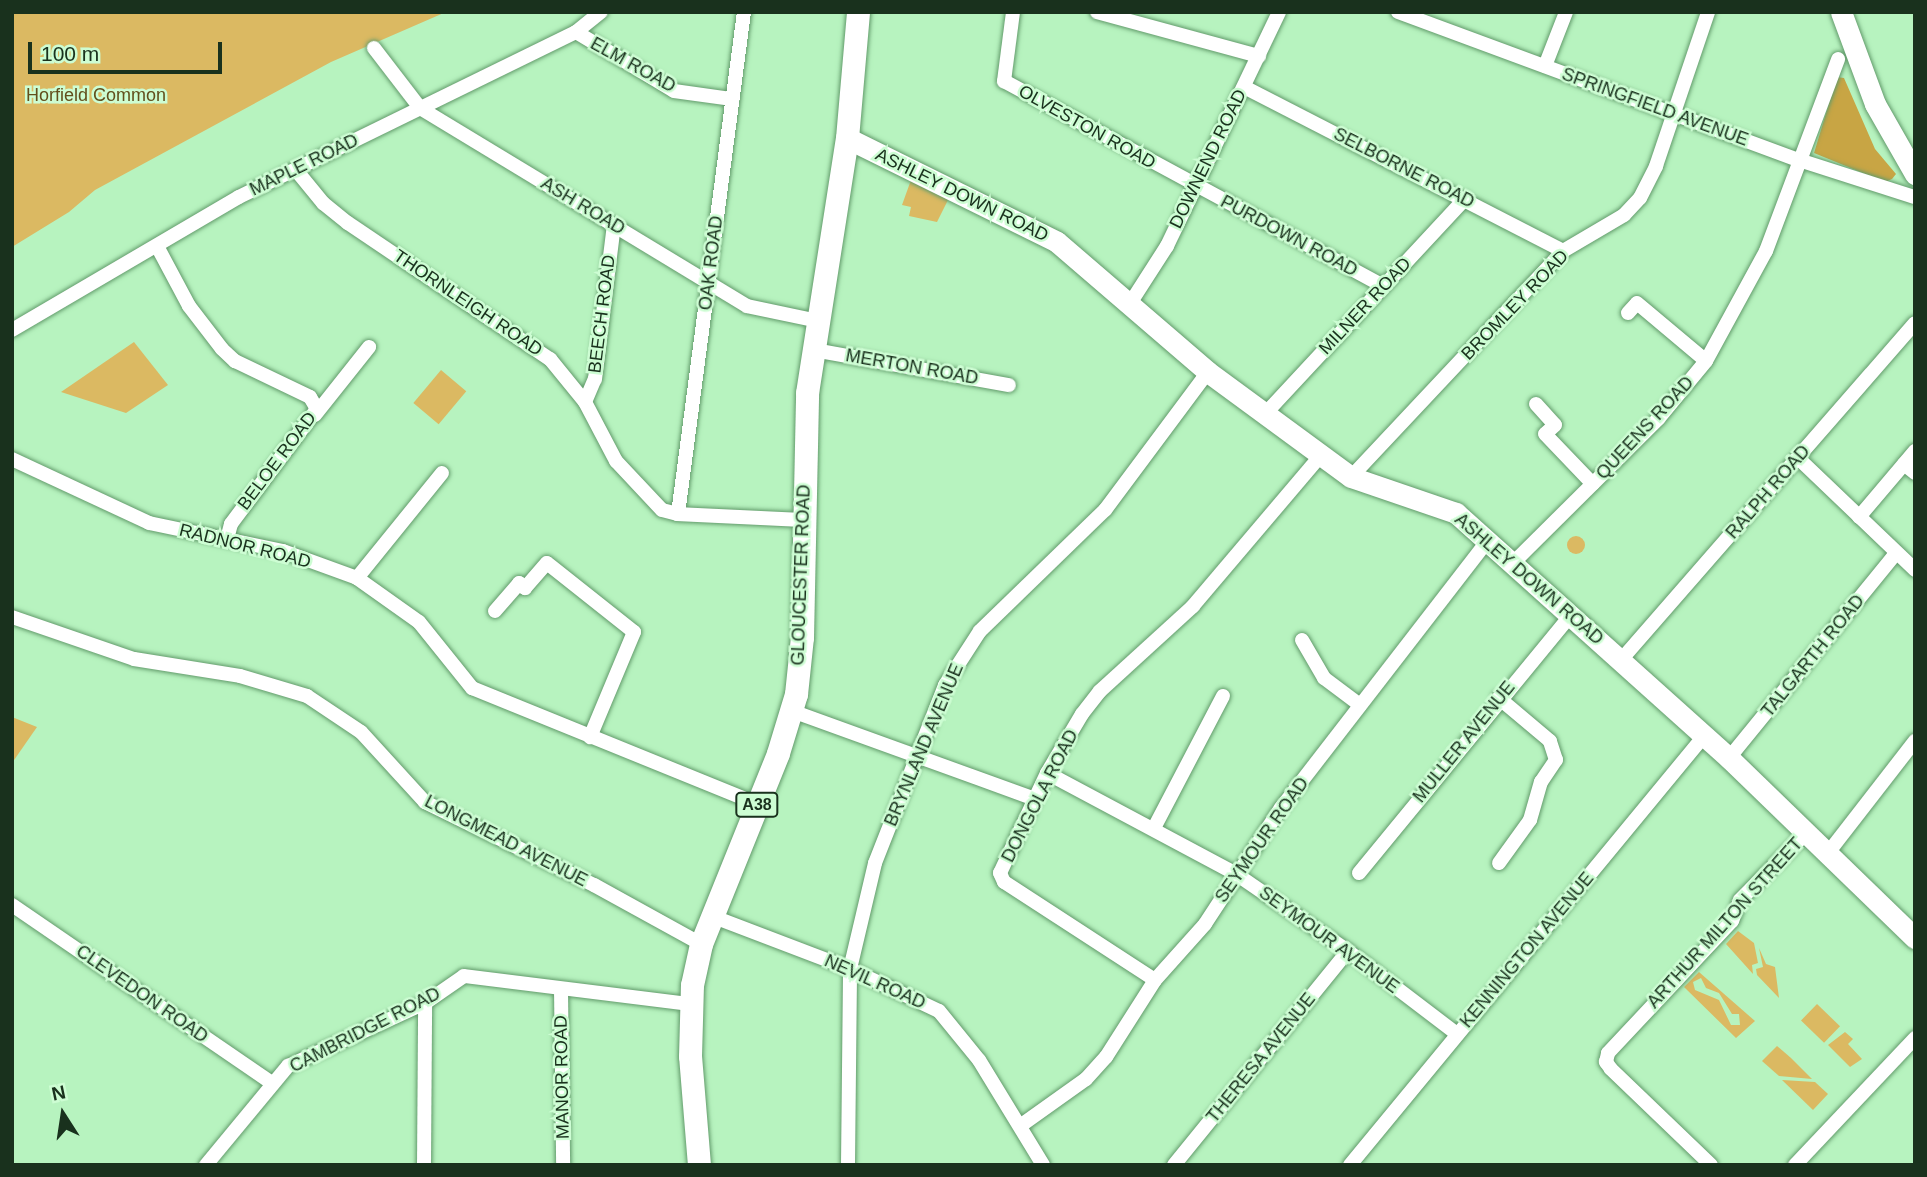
<!DOCTYPE html>
<style>
body{margin:0}
#map{position:relative;width:1927px;height:1177px;overflow:hidden;background:#b7f3bf;font-family:Helvetica,sans-serif}
div>[style]{position:absolute}
.green>*{inset:0;background:#dbb962;transform-origin:0 0}
.round{border-radius:50%}
.forest>*{inset:0;background:#c8a544}
.roads{filter:drop-shadow(0 0 2px #629b6b) drop-shadow(0 0 2px #629b6b)}
.street>*{height:14px;margin:-7px;padding:0 7px;transform-origin:7px;border-radius:7px;background:#fff}
.secondary>*{height:21px;margin:-10.5px;padding:0 10.5px;transform-origin:10.5px;border-radius:10.5px;background:#fff}
.primary>*{height:23px;margin:-11.5px;padding:0 11.5px;transform-origin:11.5px;border-radius:11.5px;background:#fff}
span{translate:-50% -50%;white-space:nowrap;text-align:center;line-height:1.15;-webkit-text-stroke:5px #cdfdd3;paint-order:stroke}
.shield-label span{padding:2px 5px;background:#cdfdd3;border:2px solid;border-radius:5px;-webkit-text-stroke-width:0}
.shield-label{font-size:16px;color:#19311d;font-weight:700}
.street-label{font-size:18px;color:#19311d}
.park-label{font-size:18px;color:#624f1c}
.frame{position:absolute;inset:0;border:14px solid #19311d;pointer-events:none}
.north{position:absolute;left:28px;top:1079px;width:70px;height:70px;-webkit-text-stroke:5px #cdfdd3;paint-order:stroke;rotate:348deg;font-size:19px;font-weight:700;line-height:28px;text-align:center;color:#19311d}
.north::after{content:'';display:block;margin:auto;width:24px;height:32px;background:#19311d;clip-path:polygon(50% 0,100% 100%,50% 72%,0 100%)}
.scale{position:absolute;left:28px;top:42px;width:194px;height:32px;box-sizing:border-box;border:4px solid #19311d;border-top:0;padding-left:9px;font-size:21px;line-height:24px;white-space:nowrap;color:#19311d;-webkit-text-stroke:5px #cdfdd3;paint-order:stroke}
</style>
<div id="map">
<div class="green">
<div style="clip-path:polygon(12px 12px,446px 12px,331px 62px,95px 190px,69px 212px,12px 247px)"></div>
<div style="clip-path:polygon(911px 180px,949px 198px,937px 222px,909px 216px,911px 207px,902px 205px)"></div>
<div style="clip-path:polygon(134px 342px,168px 385px,126px 413px,61px 392px)"></div>
<div style="left:441px;top:370px;width:33px;height:43px;rotate:40deg"></div>
<div class="round" style="left:1567px;top:536px;width:18px;height:18px"></div>
<div style="clip-path:polygon(12px 717px,37px 727px,12px 763px)"></div>
<div style="clip-path:polygon(1738px 931px,1754px 943px,1758px 963px,1752px 965px,1753px 974px,1726px 944px)"></div>
<div style="clip-path:polygon(1759px 948px,1766px 964px,1775px 967px,1779px 998px,1757px 975px,1756px 969px,1763px 967px)"></div>
<div style="clip-path:polygon(evenodd,1699px 972px,1755px 1021px,1736px 1038px,1684px 987px,1699px 972px,1701px 978px,1706px 988px,1719px 993px,1732px 1014px,1739px 1014px,1740px 1025px,1731px 1025px,1719px 1000px,1695px 990px,1693px 982px,1701px 978px)"></div>
<div style="left:1817px;top:1004px;width:32px;height:23px;rotate:44deg"></div>
<div style="clip-path:polygon(1845px 1032px,1853px 1039px,1848px 1044px,1862px 1059px,1850px 1067px,1828px 1045px)"></div>
<div style="clip-path:polygon(1777px 1046px,1791px 1058px,1812px 1079px,1779px 1076px,1762px 1061px)"></div>
<div style="clip-path:polygon(1782px 1080px,1815px 1082px,1828px 1094px,1813px 1110px)"></div>
</div>
<div class="forest">
<div style="clip-path:polygon(1837px 77px,1844px 78px,1875px 149px,1896px 174px,1892px 179px,1885px 182px,1814px 153px)"></div>
</div>
<div class="roads">
<div class="street">
<div style="left:1013px;top:12px;width:70px;rotate:97.4deg"></div>
<div style="left:1004px;top:81px;width:431px;rotate:28.4deg"></div>
<div style="left:1097px;top:12px;width:168px;rotate:15.2deg"></div>
<div style="left:1398px;top:12px;width:427px;rotate:20.3deg"></div>
<div style="left:1799px;top:160px;width:121px;rotate:17.8deg"></div>
<div style="left:576px;top:32px;width:114px;rotate:31deg"></div>
<div style="left:674px;top:91px;width:59px;rotate:7.9deg"></div>
<div style="left:374px;top:48px;width:76px;rotate:52.5deg"></div>
<div style="left:420px;top:108px;width:382px;rotate:31.2deg"></div>
<div style="left:747px;top:306px;width:73px;rotate:11.9deg"></div>
<div style="left:1545px;top:66px;width:58px;rotate:-68.7deg"></div>
<div style="left:1244px;top:87px;width:359px;rotate:27.2deg"></div>
<div style="left:296px;top:170px;width:43px;rotate:50.7deg"></div>
<div style="left:323px;top:203px;width:32px;rotate:39deg"></div>
<div style="left:348px;top:223px;width:244px;rotate:34deg"></div>
<div style="left:550px;top:359px;width:55px;rotate:50.9deg"></div>
<div style="left:585px;top:402px;width:67px;rotate:62.3deg"></div>
<div style="left:616px;top:461px;width:67px;rotate:46.8deg"></div>
<div style="left:662px;top:510px;width:16px;rotate:14deg"></div>
<div style="left:678px;top:514px;width:123px;rotate:2.8deg"></div>
<div style="left:157px;top:246px;width:68px;rotate:61.9deg"></div>
<div style="left:189px;top:306px;width:54px;rotate:52.5deg"></div>
<div style="left:222px;top:349px;width:18px;rotate:43deg"></div>
<div style="left:235px;top:361px;width:83px;rotate:25.6deg"></div>
<div style="left:310px;top:397px;width:14px;rotate:60deg"></div>
<div style="left:317px;top:409px;width:144px;rotate:126.8deg"></div>
<div style="left:231px;top:524px;width:16px;rotate:105deg"></div>
<div style="left:1131px;top:302px;width:67px;rotate:-57.3deg"></div>
<div style="left:1167px;top:246px;width:259px;rotate:-64.4deg"></div>
<div style="left:1628px;top:313px;width:13px;rotate:-48deg"></div>
<div style="left:1637px;top:303px;width:90px;rotate:40deg"></div>
<div style="left:12px;top:330px;width:263px;rotate:-30.4deg"></div>
<div style="left:239px;top:197px;width:375px;rotate:-26.1deg"></div>
<div style="left:576px;top:32px;width:32px;rotate:-39deg"></div>
<div style="left:814px;top:350px;width:198px;rotate:10.2deg"></div>
<div style="left:585px;top:402px;width:25px;rotate:-67deg"></div>
<div style="left:595px;top:379px;width:155px;rotate:-83deg"></div>
<div style="left:1536px;top:404px;width:28px;rotate:48deg"></div>
<div style="left:1555px;top:425px;width:13px;rotate:138deg"></div>
<div style="left:1545px;top:434px;width:69px;rotate:46.2deg"></div>
<div style="left:1265px;top:414px;width:294px;rotate:-47.1deg"></div>
<div style="left:315px;top:415px;width:87px;rotate:-51.5deg"></div>
<div style="left:1798px;top:458px;width:162px;rotate:43.7deg"></div>
<div style="left:12px;top:459px;width:151px;rotate:25deg"></div>
<div style="left:149px;top:523px;width:137px;rotate:11.8deg"></div>
<div style="left:283px;top:551px;width:79px;rotate:20deg"></div>
<div style="left:357px;top:578px;width:76px;rotate:35.4deg"></div>
<div style="left:419px;top:622px;width:85px;rotate:51.2deg"></div>
<div style="left:472px;top:688px;width:309px;rotate:22.1deg"></div>
<div style="left:1904px;top:464px;width:14px;rotate:39deg"></div>
<div style="left:1351px;top:477px;width:310px;rotate:-46.8deg"></div>
<div style="left:1563px;top:251px;width:71px;rotate:-30.5deg"></div>
<div style="left:1624px;top:215px;width:23px;rotate:-47deg"></div>
<div style="left:1640px;top:198px;width:36px;rotate:-63deg"></div>
<div style="left:1656px;top:166px;width:163px;rotate:-71.3deg"></div>
<div style="left:678px;top:514px;width:506px;rotate:-82.51deg"></div>
<div style="left:1859px;top:517px;width:87px;rotate:-49.7deg"></div>
<div style="left:1515px;top:561px;width:202px;rotate:-44.8deg"></div>
<div style="left:1658px;top:419px;width:75px;rotate:-50.4deg"></div>
<div style="left:1706px;top:361px;width:125px;rotate:-61.4deg"></div>
<div style="left:1766px;top:251px;width:205px;rotate:-69.4deg"></div>
<div style="left:357px;top:578px;width:135px;rotate:-51deg"></div>
<div style="left:495px;top:611px;width:37px;rotate:-49deg"></div>
<div style="left:519px;top:583px;width:8px;rotate:40deg"></div>
<div style="left:525px;top:588px;width:33px;rotate:-49deg"></div>
<div style="left:547px;top:563px;width:111px;rotate:38.4deg"></div>
<div style="left:634px;top:632px;width:114px;rotate:112.7deg"></div>
<div style="left:12px;top:617px;width:129px;rotate:19deg"></div>
<div style="left:134px;top:659px;width:107px;rotate:9.1deg"></div>
<div style="left:240px;top:676px;width:70px;rotate:16.6deg"></div>
<div style="left:307px;top:696px;width:65px;rotate:33.7deg"></div>
<div style="left:361px;top:732px;width:95px;rotate:47.6deg"></div>
<div style="left:425px;top:802px;width:188px;rotate:26.2deg"></div>
<div style="left:594px;top:885px;width:122px;rotate:28.9deg"></div>
<div style="left:1302px;top:640px;width:44px;rotate:59.9deg"></div>
<div style="left:1324px;top:678px;width:45px;rotate:36.9deg"></div>
<div style="left:1621px;top:660px;width:447px;rotate:-48.9deg"></div>
<div style="left:792px;top:711px;width:258px;rotate:19.9deg"></div>
<div style="left:1729px;top:758px;width:264px;rotate:-50.8deg"></div>
<div style="left:1047px;top:773px;width:214px;rotate:28.1deg"></div>
<div style="left:1236px;top:874px;width:136px;rotate:34.5deg"></div>
<div style="left:1348px;top:951px;width:137px;rotate:37.3deg"></div>
<div style="left:1154px;top:828px;width:149px;rotate:-62.4deg"></div>
<div style="left:1828px;top:853px;width:142px;rotate:-52.2deg"></div>
<div style="left:1499px;top:863px;width:53px;rotate:-54.2deg"></div>
<div style="left:1530px;top:820px;width:40px;rotate:-74deg"></div>
<div style="left:1541px;top:782px;width:27px;rotate:-56deg"></div>
<div style="left:1556px;top:760px;width:20px;rotate:-108deg"></div>
<div style="left:1550px;top:741px;width:67px;rotate:-139.9deg"></div>
<div style="left:1359px;top:873px;width:335px;rotate:-50.6deg"></div>
<div style="left:12px;top:905px;width:315px;rotate:34.4deg"></div>
<div style="left:714px;top:917px;width:146px;rotate:20.9deg"></div>
<div style="left:850px;top:969px;width:98px;rotate:25.3deg"></div>
<div style="left:939px;top:1011px;width:63px;rotate:50.8deg"></div>
<div style="left:979px;top:1060px;width:123px;rotate:58.6deg"></div>
<div style="left:1155px;top:980px;width:180px;rotate:-147deg"></div>
<div style="left:1004px;top:882px;width:10px;rotate:-114deg"></div>
<div style="left:1000px;top:873px;width:110px;rotate:-64.8deg"></div>
<div style="left:1047px;top:773px;width:69px;rotate:-59.3deg"></div>
<div style="left:1082px;top:714px;width:29px;rotate:-52deg"></div>
<div style="left:1100px;top:691px;width:126px;rotate:-42.4deg"></div>
<div style="left:1193px;top:606px;width:198px;rotate:-49.7deg"></div>
<div style="left:561px;top:989px;width:176px;rotate:89.3deg"></div>
<div style="left:1020px;top:1126px;width:81px;rotate:-35.5deg"></div>
<div style="left:1086px;top:1079px;width:30px;rotate:-48deg"></div>
<div style="left:1106px;top:1057px;width:91px;rotate:-57.5deg"></div>
<div style="left:1155px;top:980px;width:75px;rotate:-48.2deg"></div>
<div style="left:1205px;top:924px;width:139px;rotate:-56.8deg"></div>
<div style="left:1281px;top:808px;width:340px;rotate:-52.3deg"></div>
<div style="left:206px;top:1165px;width:129px;rotate:-50.4deg"></div>
<div style="left:288px;top:1066px;width:151px;rotate:-24.7deg"></div>
<div style="left:425px;top:1003px;width:47px;rotate:-34.7deg"></div>
<div style="left:464px;top:976px;width:227px;rotate:7.1deg"></div>
<div style="left:424px;top:1165px;width:162px;rotate:-89.6deg"></div>
<div style="left:848px;top:1165px;width:196px;rotate:-89.4deg"></div>
<div style="left:850px;top:969px;width:109px;rotate:-76.7deg"></div>
<div style="left:875px;top:863px;width:191px;rotate:-68.5deg"></div>
<div style="left:945px;top:685px;width:64px;rotate:-57.1deg"></div>
<div style="left:980px;top:631px;width:174px;rotate:-44.1deg"></div>
<div style="left:1105px;top:510px;width:172px;rotate:-53.3deg"></div>
<div style="left:1174px;top:1165px;width:276px;rotate:-50.9deg"></div>
<div style="left:1350px;top:1165px;width:556px;rotate:-50.47deg"></div>
<div style="left:1711px;top:1165px;width:139px;rotate:-136.2deg"></div>
<div style="left:1611px;top:1069px;width:9px;rotate:-126deg"></div>
<div style="left:1606px;top:1062px;width:9px;rotate:-77deg"></div>
<div style="left:1608px;top:1053px;width:181px;rotate:-46.8deg"></div>
<div style="left:1732px;top:921px;width:22px;rotate:-69deg"></div>
<div style="left:1740px;top:900px;width:94px;rotate:-45.4deg"></div>
<div style="left:1795px;top:1165px;width:175px;rotate:-46.6deg"></div>
</div>
<div class="secondary">
<div style="left:1841px;top:12px;width:98px;rotate:69.7deg"></div>
<div style="left:1875px;top:104px;width:81px;rotate:60.3deg"></div>
<div style="left:847px;top:138px;width:234px;rotate:26.3deg"></div>
<div style="left:1057px;top:242px;width:199px;rotate:40.7deg"></div>
<div style="left:1208px;top:372px;width:177px;rotate:36.3deg"></div>
<div style="left:1351px;top:477px;width:111px;rotate:18.9deg"></div>
<div style="left:1456px;top:513px;width:367px;rotate:41.9deg"></div>
<div style="left:1729px;top:758px;width:259px;rotate:44.1deg"></div>
</div>
<div class="primary">
<div style="left:699px;top:1165px;width:109px;rotate:-94.7deg"></div>
<div style="left:690px;top:1056px;width:71px;rotate:-88.4deg"></div>
<div style="left:692px;top:985px;width:42px;rotate:-77.6deg"></div>
<div style="left:701px;top:944px;width:206px;rotate:-68deg"></div>
<div style="left:778px;top:753px;width:62px;rotate:-73deg"></div>
<div style="left:796px;top:694px;width:57px;rotate:-84deg"></div>
<div style="left:802px;top:637px;width:244px;rotate:-88.8deg"></div>
<div style="left:807px;top:393px;width:258px;rotate:-81.1deg"></div>
<div style="left:847px;top:138px;width:126px;rotate:-85deg"></div>
</div>
</div>
<div class="shield-label">
<span style="left:757px;top:805px">A38</span>
</div>
<div class="street-label">
<span style="left:633px;top:65px;rotate:29deg">ELM ROAD</span>
<span style="left:1655px;top:107px;rotate:20deg">SPRINGFIELD AVENUE</span>
<span style="left:1087px;top:127px;rotate:29deg">OLVESTON ROAD</span>
<span style="left:1208px;top:159px;rotate:-64deg">DOWNEND ROAD</span>
<span style="left:304px;top:165px;rotate:-26deg">MAPLE ROAD</span>
<span style="left:1404px;top:168px;rotate:27deg">SELBORNE ROAD</span>
<span style="left:962px;top:195px;rotate:26deg">ASHLEY DOWN ROAD</span>
<span style="left:583px;top:206px;rotate:31deg">ASH ROAD</span>
<span style="left:1289px;top:236px;rotate:28deg">PURDOWN ROAD</span>
<span style="left:711px;top:263px;rotate:-83deg">OAK ROAD</span>
<span style="left:468px;top:303px;rotate:34deg">THORNLEIGH ROAD</span>
<span style="left:1515px;top:305px;rotate:-46deg">BROMLEY ROAD</span>
<span style="left:1365px;top:306px;rotate:-47deg">MILNER ROAD</span>
<span style="left:602px;top:314px;rotate:-83deg">BEECH ROAD</span>
<span style="left:912px;top:367px;rotate:10deg">MERTON ROAD</span>
<span style="left:1645px;top:428px;rotate:-47deg">QUEENS ROAD</span>
<span style="left:277px;top:461px;rotate:-53deg">BELOE ROAD</span>
<span style="left:1768px;top:492px;rotate:-49deg">RALPH ROAD</span>
<span style="left:245px;top:546px;rotate:14deg">RADNOR ROAD</span>
<span style="left:801px;top:575px;rotate:-88deg">GLOUCESTER ROAD</span>
<span style="left:1529px;top:579px;rotate:41deg">ASHLEY DOWN ROAD</span>
<span style="left:1813px;top:656px;rotate:-51deg">TALGARTH ROAD</span>
<span style="left:1464px;top:742px;rotate:-51deg">MULLER AVENUE</span>
<span style="left:924px;top:745px;rotate:-67deg">BRYNLAND AVENUE</span>
<span style="left:1040px;top:796px;rotate:-63deg">DONGOLA ROAD</span>
<span style="left:1262px;top:840px;rotate:-55deg">SEYMOUR ROAD</span>
<span style="left:506px;top:841px;rotate:27deg">LONGMEAD AVENUE</span>
<span style="left:1725px;top:923px;rotate:-48deg">ARTHUR MILTON STREET</span>
<span style="left:1329px;top:940px;rotate:36deg">SEYMOUR AVENUE</span>
<span style="left:1527px;top:950px;rotate:-50deg">KENNINGTON AVENUE</span>
<span style="left:875px;top:982px;rotate:24deg">NEVIL ROAD</span>
<span style="left:142px;top:994px;rotate:35deg">CLEVEDON ROAD</span>
<span style="left:365px;top:1030px;rotate:-27deg">CAMBRIDGE ROAD</span>
<span style="left:1261px;top:1058px;rotate:-51deg">THERESA AVENUE</span>
<span style="left:562px;top:1077px;rotate:-91deg">MANOR ROAD</span>
</div>
<div class="park-label">
<span style="left:96px;top:95px">Horfield Common</span>
</div>
<div class="frame"></div>
<div class="north">N</div>
<div class="scale">100 m</div>
</div>
